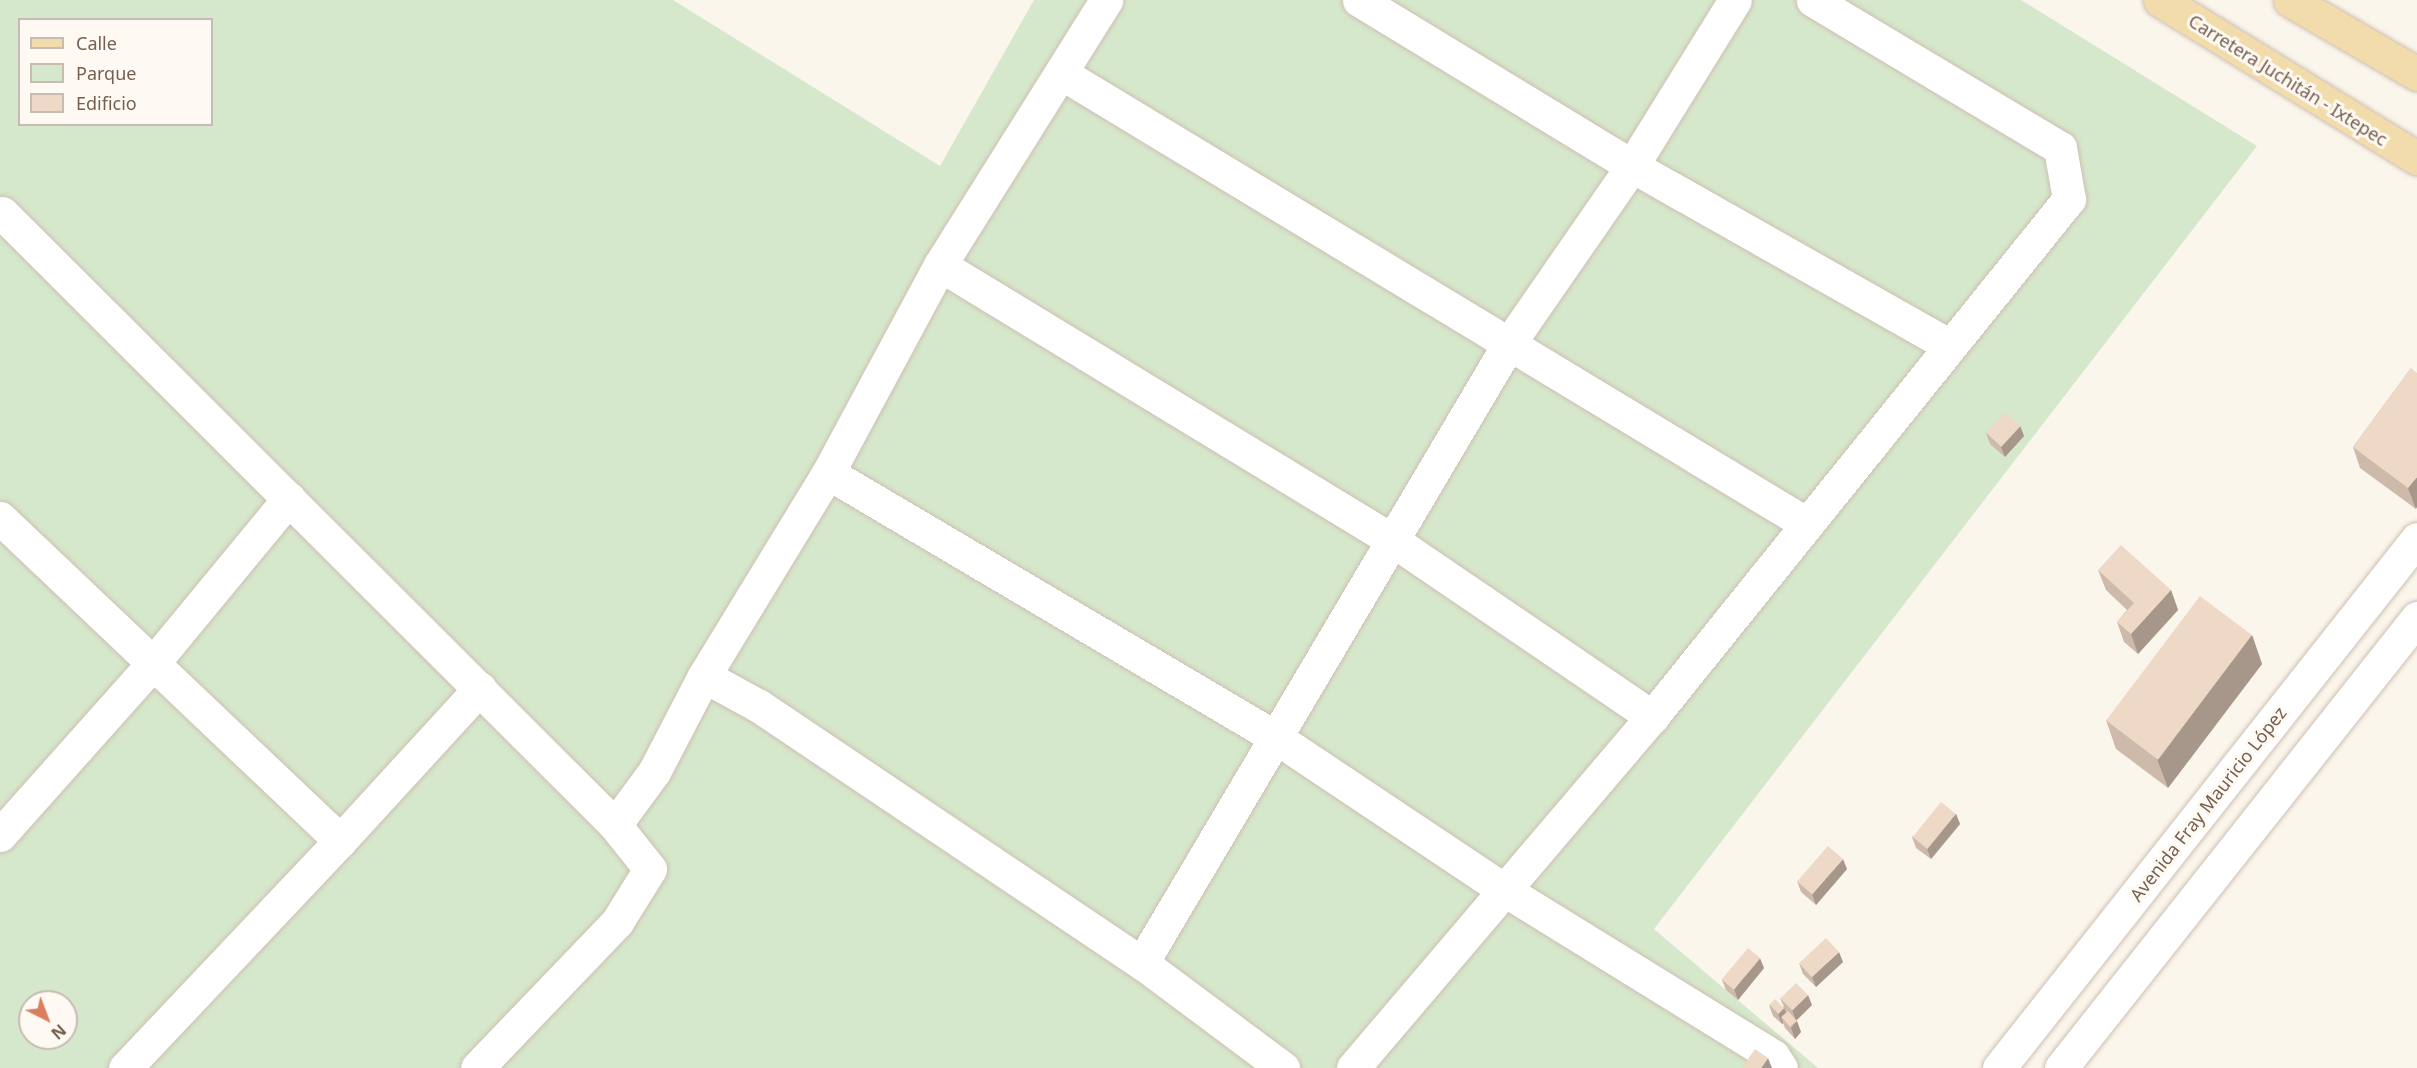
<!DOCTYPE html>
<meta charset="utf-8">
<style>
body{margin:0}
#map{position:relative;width:2417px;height:1068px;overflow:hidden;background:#fbf6ec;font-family:"Noto Sans",sans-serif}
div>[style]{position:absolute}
.green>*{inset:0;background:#d6e8cb}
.roads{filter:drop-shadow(0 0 2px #cdbfb2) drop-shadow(0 0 2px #cdbfb2)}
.street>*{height:33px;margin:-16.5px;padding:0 16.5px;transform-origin:16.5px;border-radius:16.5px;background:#fff}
.secondary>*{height:33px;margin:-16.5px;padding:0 16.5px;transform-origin:16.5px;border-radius:16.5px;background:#fff}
.primary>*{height:33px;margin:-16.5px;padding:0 16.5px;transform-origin:16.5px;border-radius:16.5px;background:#f3dcab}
.wall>*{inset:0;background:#cdbaaa}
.shaded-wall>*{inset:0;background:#a7978b}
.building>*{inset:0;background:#eed8c6;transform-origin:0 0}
span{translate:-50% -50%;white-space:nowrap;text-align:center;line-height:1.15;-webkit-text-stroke:6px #fefaf3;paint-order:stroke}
.street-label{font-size:18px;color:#755f50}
.legend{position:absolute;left:18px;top:18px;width:195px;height:108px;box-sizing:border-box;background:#fefaf3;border:2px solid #c7bcb2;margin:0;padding:8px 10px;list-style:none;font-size:18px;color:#755f50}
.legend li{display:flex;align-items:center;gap:12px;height:30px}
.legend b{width:30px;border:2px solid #c7bcb2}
.north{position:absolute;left:18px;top:990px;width:60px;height:60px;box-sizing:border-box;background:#fefaf3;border:2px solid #c7bcb2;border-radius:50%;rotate:138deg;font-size:16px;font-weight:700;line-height:24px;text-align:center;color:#755f50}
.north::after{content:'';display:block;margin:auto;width:21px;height:27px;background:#da7f5d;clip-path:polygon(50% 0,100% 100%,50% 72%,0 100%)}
</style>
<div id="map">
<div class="green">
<div style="clip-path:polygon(evenodd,0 0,673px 0,940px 166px,1034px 0,2021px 0,2257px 146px,1654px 929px,1818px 1068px,0 1068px,0 0,20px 20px,212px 20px,212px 124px,20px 124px,20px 20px,0 0,30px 1002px,66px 1002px,66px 1038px,30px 1038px,30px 1002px)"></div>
</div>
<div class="roads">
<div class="street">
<div style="left:1359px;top:0;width:320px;rotate:31.3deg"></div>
<div style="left:1632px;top:166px;width:365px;rotate:29.5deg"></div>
<div style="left:1061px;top:73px;width:872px;rotate:31.16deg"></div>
<div style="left:2px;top:213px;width:866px;rotate:44.95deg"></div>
<div style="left:615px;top:825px;width:56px;rotate:51.5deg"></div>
<div style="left:650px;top:869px;width:62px;rotate:121.9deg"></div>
<div style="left:617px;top:922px;width:202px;rotate:133.8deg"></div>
<div style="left:940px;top:265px;width:529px;rotate:31.32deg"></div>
<div style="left:1392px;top:540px;width:315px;rotate:34.2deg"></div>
<div style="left:828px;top:473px;width:519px;rotate:30.57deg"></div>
<div style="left:1275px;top:737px;width:278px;rotate:33.7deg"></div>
<div style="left:1506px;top:891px;width:314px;rotate:31.7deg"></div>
<div style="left:1773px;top:1056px;width:14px;rotate:56deg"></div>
<div style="left:0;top:518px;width:469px;rotate:43.5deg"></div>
<div style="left:340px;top:841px;width:313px;rotate:133.4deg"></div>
<div style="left:704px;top:676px;width:63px;rotate:28.6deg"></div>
<div style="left:759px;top:706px;width:461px;rotate:33.9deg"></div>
<div style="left:1142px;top:963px;width:718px;rotate:-59.36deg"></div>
<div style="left:1508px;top:345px;width:218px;rotate:-55.3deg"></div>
<div style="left:1632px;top:166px;width:195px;rotate:-58.2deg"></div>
<div style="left:615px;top:825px;width:66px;rotate:-53.7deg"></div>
<div style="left:654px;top:772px;width:108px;rotate:-62.5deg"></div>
<div style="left:704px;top:676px;width:238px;rotate:-58.6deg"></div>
<div style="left:828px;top:473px;width:236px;rotate:-61.7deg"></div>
<div style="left:940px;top:265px;width:313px;rotate:-57.9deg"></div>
<div style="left:0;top:835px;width:232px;rotate:-48.3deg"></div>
<div style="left:154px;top:662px;width:212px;rotate:-50.5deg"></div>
<div style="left:340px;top:841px;width:207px;rotate:-47.5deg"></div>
<div style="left:1142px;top:963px;width:176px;rotate:36.7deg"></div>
<div style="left:1353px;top:1068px;width:461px;rotate:-49.6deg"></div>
<div style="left:1652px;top:717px;width:665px;rotate:-51.17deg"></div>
<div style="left:2069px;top:199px;width:52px;rotate:-100deg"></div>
<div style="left:2060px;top:148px;width:288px;rotate:-149.1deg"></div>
</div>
<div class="secondary">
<div style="left:1999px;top:1068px;width:674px;rotate:-51.69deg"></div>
<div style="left:2061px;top:1068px;width:574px;rotate:-51.65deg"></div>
</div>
<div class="primary">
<div style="left:2160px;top:0;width:302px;rotate:31.6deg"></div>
<div style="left:2290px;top:0;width:147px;rotate:30.2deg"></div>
</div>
</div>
<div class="wall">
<div style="clip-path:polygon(2411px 368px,2416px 509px,2360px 468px,2353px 447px)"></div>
<div style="clip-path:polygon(2020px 426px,2024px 436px,2005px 457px,1990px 444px,1986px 433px)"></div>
<div style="clip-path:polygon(2098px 570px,2171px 590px,2178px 610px,2138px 654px,2124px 642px,2117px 622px,2127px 610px,2106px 590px)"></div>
<div style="clip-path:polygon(2252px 635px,2262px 664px,2168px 788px,2116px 749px,2106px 720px)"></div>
<div style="clip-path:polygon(1956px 814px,1960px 824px,1931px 859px,1916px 848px,1912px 837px)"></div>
<div style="clip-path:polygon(1847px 869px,1816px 905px,1801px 892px,1797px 881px)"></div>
<div style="clip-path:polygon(1843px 962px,1816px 987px,1803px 974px,1799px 963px)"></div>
<div style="clip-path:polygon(1764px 968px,1738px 1000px,1726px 990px,1722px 980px)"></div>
<div style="clip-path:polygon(1780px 998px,1812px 1005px,1796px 1020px,1801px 1032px,1795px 1039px,1785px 1028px,1783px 1023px,1782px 1024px,1773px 1016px,1769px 1005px,1784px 1007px)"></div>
</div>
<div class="shaded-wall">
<div style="clip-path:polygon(2020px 426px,2024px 436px,2005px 457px,2001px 447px)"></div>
<div style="clip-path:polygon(2417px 477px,2417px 507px,2416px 509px,2408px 488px)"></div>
<div style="clip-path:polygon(2171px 590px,2178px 610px,2138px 654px,2131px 634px)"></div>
<div style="clip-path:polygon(2252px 635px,2262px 664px,2168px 788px,2157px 759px)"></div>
<div style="clip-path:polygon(1956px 814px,1960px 824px,1931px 859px,1927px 849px)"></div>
<div style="clip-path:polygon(1843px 859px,1847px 869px,1816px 905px,1812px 894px)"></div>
<div style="clip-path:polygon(1839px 952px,1843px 962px,1816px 987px,1812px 977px)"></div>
<div style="clip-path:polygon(1760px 958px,1764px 968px,1738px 1000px,1734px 989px)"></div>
<div style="clip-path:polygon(1808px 995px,1812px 1005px,1796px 1021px,1792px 1010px)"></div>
<div style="clip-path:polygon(1784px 1008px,1788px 1018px,1781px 1017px,1783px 1023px,1782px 1024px,1778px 1014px)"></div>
<div style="clip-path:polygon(1797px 1021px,1801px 1032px,1795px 1039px,1791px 1028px)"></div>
<div style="clip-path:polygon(1768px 1058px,1772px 1068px,1761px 1068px)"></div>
</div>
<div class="building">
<div style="clip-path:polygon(2411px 368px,2417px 373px,2417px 477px,2408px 488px,2353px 447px)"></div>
<div style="left:2005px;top:412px;width:21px;height:28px;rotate:43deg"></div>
<div style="clip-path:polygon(2121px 545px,2171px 590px,2131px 634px,2117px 622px,2134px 603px,2098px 570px)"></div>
<div style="left:2200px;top:596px;width:65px;height:156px;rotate:37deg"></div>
<div style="left:1941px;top:802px;width:19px;height:45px;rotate:39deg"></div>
<div style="left:1828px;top:846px;width:20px;height:47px;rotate:41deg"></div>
<div style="left:1826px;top:938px;width:19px;height:37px;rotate:47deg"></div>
<div style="left:1748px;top:948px;width:16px;height:41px;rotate:40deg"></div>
<div style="left:1796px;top:983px;width:17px;height:22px;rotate:45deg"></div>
<div style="left:1775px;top:999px;width:13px;height:8px;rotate:45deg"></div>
<div style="left:1788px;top:1011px;width:13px;height:9px;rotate:48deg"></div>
<div style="clip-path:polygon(1755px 1049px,1768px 1058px,1761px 1068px,1742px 1068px)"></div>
</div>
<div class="street-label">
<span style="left:2288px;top:80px;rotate:32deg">Carretera Juchitán - Ixtepec</span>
<span style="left:2208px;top:804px;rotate:-52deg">Avenida Fray Mauricio López</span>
</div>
<ul class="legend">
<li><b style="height:8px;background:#f3dcab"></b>Calle</li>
<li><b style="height:16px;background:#d6e8cb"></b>Parque</li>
<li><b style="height:16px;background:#eed8c6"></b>Edificio</li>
</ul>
<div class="north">N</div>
</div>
